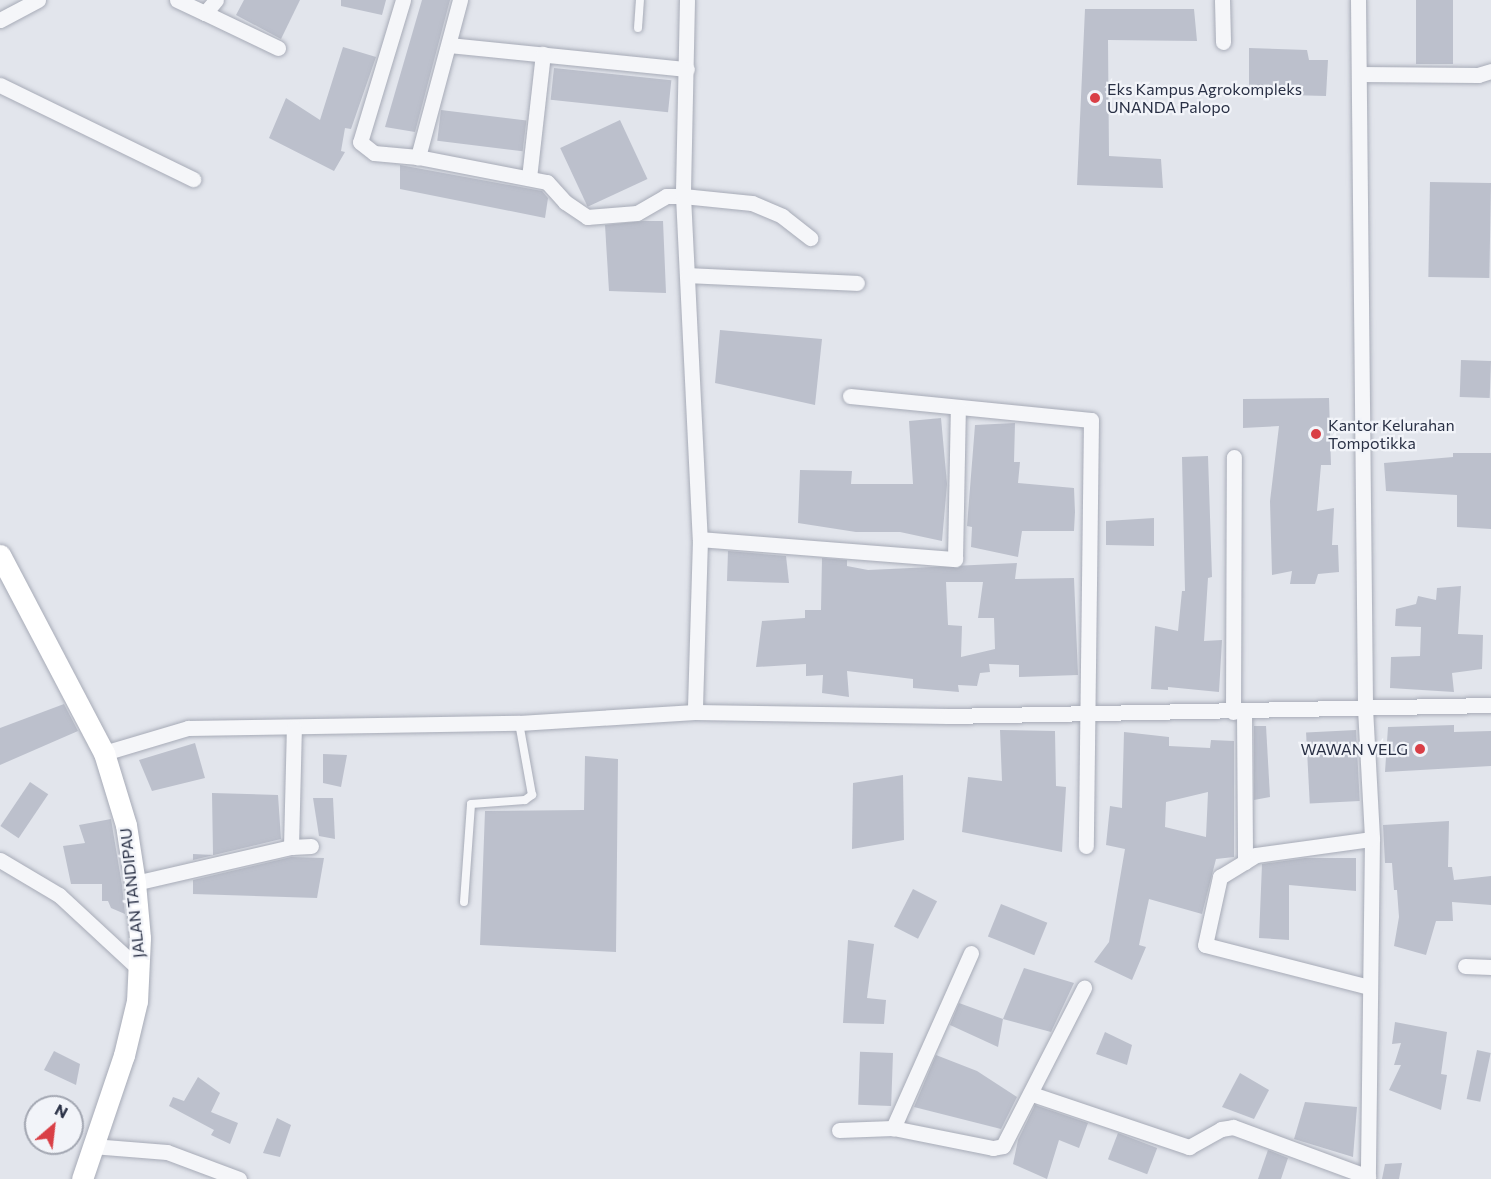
<!DOCTYPE html>
<style>
body{margin:0}
#map{position:relative;width:1491px;height:1179px;overflow:hidden;background:#e2e5ec;font-family:Commissioner,sans-serif}
div>[style]{position:absolute}
.building>*{inset:0;background:#bcc0cc;transform-origin:0 0}
.roads{filter:drop-shadow(0 0 2px #a7abb7) drop-shadow(0 0 2px #a7abb7)}
.lane>*{height:8px;margin:-4px;padding:0 4px;transform-origin:4px;border-radius:4px;background:#f5f6f9}
.street>*{height:15px;margin:-7.5px;padding:0 7.5px;transform-origin:7.5px;border-radius:7.5px;background:#f5f6f9}
.secondary>*{height:21px;margin:-10.5px;padding:0 10.5px;transform-origin:10.5px;border-radius:10.5px;background:#fff}
.dots>*{width:16px;height:16px;translate:-50% -50%;box-sizing:border-box;border:3px solid #f2f4f9;border-radius:50%}
span{translate:-50% -50%;white-space:nowrap;text-align:center;line-height:1.15;-webkit-text-stroke:4.5px #f2f4f9;paint-order:stroke}
.poi-label{font-size:16px;color:#293045}
.left{translate:0 -50%;text-align:left}
.right{translate:-100% -50%;text-align:right}
.street-label{font-size:16px;color:#293045}
.north{position:absolute;left:24px;top:1095px;width:60px;height:60px;box-sizing:border-box;background:#f2f4f9;border:2px solid #a2a6b1;border-radius:50%;rotate:28deg;font-size:16px;font-weight:700;line-height:24px;text-align:center;color:#293045}
.north::after{content:'';display:block;margin:auto;width:21px;height:27px;background:#d93f46;clip-path:polygon(50% 0,100% 100%,50% 72%,0 100%)}
</style>
<div id="map">
<div class="building">
<div style="clip-path:polygon(244px 0,300px 0,281px 39px,236px 15px)"></div>
<div style="clip-path:polygon(341px 0,386px 0,382px 15px,341px 6px)"></div>
<div style="clip-path:polygon(422px 0,450px 0,415px 132px,385px 127px)"></div>
<div style="left:1416px;top:0;width:37px;height:64px"></div>
<div style="clip-path:polygon(1085px 9px,1194px 9px,1197px 41px,1108px 40px,1109px 156px,1161px 159px,1163px 188px,1077px 185px)"></div>
<div style="clip-path:polygon(343px 47px,376px 57px,351px 129px,345px 128px,341px 151px,345px 152px,334px 171px,269px 138px,286px 98px,320px 120px)"></div>
<div style="clip-path:polygon(1249px 48px,1307px 50px,1309px 60px,1328px 60px,1326px 96px,1249px 94px)"></div>
<div style="left:554px;top:68px;width:118px;height:32px;rotate:6deg"></div>
<div style="left:441px;top:110px;width:86px;height:31px;rotate:7deg"></div>
<div style="left:620px;top:120px;width:65px;height:66px;rotate:65deg"></div>
<div style="clip-path:polygon(400px 165px,542px 191px,548px 198px,545px 218px,400px 189px)"></div>
<div style="left:1430px;top:182px;width:61px;height:95px;rotate:1deg"></div>
<div style="clip-path:polygon(643px 221px,663px 221px,666px 293px,609px 291px,605px 225px)"></div>
<div style="clip-path:polygon(720px 330px,822px 339px,815px 405px,715px 383px)"></div>
<div style="left:1461px;top:360px;width:30px;height:37px;rotate:2deg"></div>
<div style="clip-path:polygon(1329px 398px,1331px 465px,1321px 465px,1317px 511px,1334px 508px,1332px 545px,1338px 545px,1339px 572px,1318px 574px,1315px 584px,1290px 584px,1292px 571px,1272px 575px,1270px 501px,1279px 426px,1243px 428px,1243px 399px)"></div>
<div style="clip-path:polygon(941px 418px,947px 484px,942px 541px,900px 532px,856px 532px,798px 523px,800px 470px,852px 471px,851px 484px,913px 484px,909px 421px)"></div>
<div style="clip-path:polygon(1015px 423px,1014px 462px,1020px 462px,1018px 483px,1074px 488px,1075px 512px,1074px 531px,1022px 531px,1018px 557px,971px 547px,972px 527px,967px 526px,975px 425px)"></div>
<div style="clip-path:polygon(1453px 453px,1491px 453px,1491px 529px,1457px 527px,1457px 495px,1386px 491px,1384px 463px,1453px 457px)"></div>
<div style="clip-path:polygon(1208px 456px,1212px 577px,1208px 578px,1204px 641px,1222px 640px,1219px 692px,1168px 687px,1168px 690px,1151px 689px,1155px 626px,1178px 631px,1182px 591px,1185px 591px,1182px 457px)"></div>
<div style="clip-path:polygon(1154px 518px,1154px 546px,1106px 545px,1106px 521px)"></div>
<div style="clip-path:polygon(728px 551px,786px 556px,789px 583px,727px 581px)"></div>
<div style="clip-path:polygon(evenodd,822px 558px,847px 560px,847px 566px,868px 570px,1017px 563px,1015px 579px,1074px 578px,1078px 675px,1019px 677px,1019px 665px,989px 664px,990px 672px,980px 673px,977px 686px,958px 685px,959px 692px,913px 688px,913px 679px,847px 671px,849px 697px,822px 693px,823px 675px,806px 676px,806px 664px,756px 667px,762px 621px,805px 618px,805px 610px,821px 610px,822px 558px,946px 582px,983px 582px,978px 618px,994px 618px,995px 649px,961px 657px,962px 626px,948px 625px,946px 582px)"></div>
<div style="clip-path:polygon(1461px 586px,1458px 634px,1483px 635px,1482px 669px,1452px 673px,1454px 692px,1390px 688px,1391px 657px,1420px 656px,1421px 627px,1395px 626px,1396px 609px,1416px 604px,1418px 596px,1436px 600px,1437px 588px)"></div>
<div style="clip-path:polygon(64px 704px,78px 731px,0 765px,0 728px)"></div>
<div style="clip-path:polygon(1454px 725px,1454px 732px,1491px 731px,1491px 766px,1385px 772px,1388px 727px)"></div>
<div style="clip-path:polygon(1254px 726px,1266px 726px,1270px 797px,1254px 800px)"></div>
<div style="clip-path:polygon(1000px 730px,1055px 731px,1056px 786px,1066px 787px,1062px 852px,962px 832px,968px 777px,1002px 781px)"></div>
<div style="left:1356px;top:730px;width:71px;height:50px;rotate:87deg"></div>
<div style="clip-path:polygon(evenodd,1124px 732px,1169px 737px,1169px 746px,1210px 748px,1211px 740px,1234px 741px,1234px 857px,1216px 859px,1202px 914px,1149px 899px,1139px 945px,1146px 947px,1132px 980px,1094px 962px,1109px 942px,1125px 849px,1106px 845px,1110px 806px,1122px 808px,1124px 732px,1208px 792px,1206px 837px,1165px 827px,1166px 802px,1208px 792px)"></div>
<div style="clip-path:polygon(195px 743px,205px 778px,152px 791px,139px 760px)"></div>
<div style="clip-path:polygon(323px 754px,347px 755px,341px 787px,323px 783px)"></div>
<div style="clip-path:polygon(585px 756px,618px 759px,616px 952px,480px 945px,485px 811px,584px 810px)"></div>
<div style="clip-path:polygon(903px 775px,904px 840px,852px 849px,853px 783px)"></div>
<div style="left:30px;top:782px;width:22px;height:53px;rotate:34deg"></div>
<div style="clip-path:polygon(212px 793px,278px 795px,281px 839px,193px 860px,193px 854px,213px 855px)"></div>
<div style="clip-path:polygon(313px 798px,333px 798px,335px 839px,319px 836px)"></div>
<div style="clip-path:polygon(111px 819px,122px 885px,125px 914px,111px 908px,108px 901px,102px 901px,102px 884px,71px 884px,63px 846px,85px 843px,79px 825px)"></div>
<div style="clip-path:polygon(1449px 821px,1448px 867px,1452px 867px,1454px 880px,1491px 876px,1491px 905px,1452px 902px,1453px 921px,1436px 921px,1426px 955px,1394px 946px,1399px 917px,1397px 890px,1394px 890px,1392px 863px,1385px 863px,1383px 825px)"></div>
<div style="clip-path:polygon(291px 857px,324px 858px,317px 898px,193px 894px,193px 880px)"></div>
<div style="clip-path:polygon(1305px 858px,1356px 858px,1356px 891px,1289px 885px,1289px 940px,1259px 938px,1262px 864px)"></div>
<div style="left:913px;top:889px;width:27px;height:42px;rotate:27deg"></div>
<div style="left:1001px;top:904px;width:50px;height:35px;rotate:22deg"></div>
<div style="clip-path:polygon(848px 940px,874px 944px,867px 998px,886px 1000px,884px 1024px,843px 1023px)"></div>
<div style="clip-path:polygon(1024px 968px,1074px 983px,1051px 1032px,1003px 1019px)"></div>
<div style="clip-path:polygon(959px 1003px,1003px 1019px,998px 1047px,950px 1025px)"></div>
<div style="clip-path:polygon(1395px 1022px,1447px 1032px,1441px 1074px,1447px 1075px,1441px 1110px,1389px 1090px,1401px 1065px,1394px 1065px,1401px 1043px,1392px 1044px)"></div>
<div style="clip-path:polygon(1105px 1032px,1132px 1045px,1127px 1065px,1096px 1054px)"></div>
<div style="left:1477px;top:1050px;width:14px;height:50px;rotate:12deg"></div>
<div style="clip-path:polygon(54px 1051px,80px 1064px,76px 1085px,44px 1070px)"></div>
<div style="left:893px;top:1053px;width:53px;height:33px;rotate:92deg"></div>
<div style="clip-path:polygon(936px 1055px,977px 1071px,1017px 1097px,1001px 1129px,914px 1107px)"></div>
<div style="clip-path:polygon(1240px 1073px,1269px 1090px,1254px 1119px,1222px 1107px)"></div>
<div style="clip-path:polygon(198px 1077px,220px 1093px,211px 1112px,238px 1123px,230px 1144px,211px 1135px,214px 1130px,169px 1106px,173px 1097px,184px 1101px)"></div>
<div style="clip-path:polygon(1305px 1102px,1357px 1107px,1353px 1157px,1294px 1139px)"></div>
<div style="clip-path:polygon(1035px 1105px,1088px 1123px,1079px 1148px,1059px 1140px,1047px 1179px,1013px 1164px,1018px 1140px)"></div>
<div style="clip-path:polygon(277px 1118px,291px 1125px,280px 1157px,263px 1153px)"></div>
<div style="left:1118px;top:1133px;width:42px;height:28px;rotate:21deg"></div>
<div style="clip-path:polygon(1268px 1150px,1288px 1158px,1281px 1179px,1258px 1179px)"></div>
<div style="clip-path:polygon(1402px 1163px,1399px 1179px,1382px 1179px,1385px 1164px)"></div>
</div>
<div class="roads">
<div class="lane">
<div style="left:638px;top:28px;width:28px;rotate:-86deg"></div>
<div style="left:464px;top:902px;width:98px;rotate:-85.9deg"></div>
<div style="left:471px;top:804px;width:54px;rotate:-4.2deg"></div>
<div style="left:525px;top:800px;width:9px;rotate:-36deg"></div>
<div style="left:532px;top:795px;width:73px;rotate:-100.2deg"></div>
</div>
<div class="street">
<div style="left:177px;top:0;width:31px;rotate:25deg"></div>
<div style="left:205px;top:13px;width:17px;rotate:-50deg"></div>
<div style="left:403px;top:0;width:148px;rotate:106.8deg"></div>
<div style="left:360px;top:142px;width:18px;rotate:38deg"></div>
<div style="left:374px;top:153px;width:44px;rotate:5.2deg"></div>
<div style="left:460px;top:0;width:163px;rotate:105deg"></div>
<div style="left:418px;top:157px;width:131px;rotate:11deg"></div>
<div style="left:547px;top:182px;width:27px;rotate:48deg"></div>
<div style="left:565px;top:202px;width:27px;rotate:34deg"></div>
<div style="left:587px;top:217px;width:50px;rotate:-4.6deg"></div>
<div style="left:637px;top:213px;width:34px;rotate:-30deg"></div>
<div style="left:666px;top:196px;width:17px"></div>
<div style="left:683px;top:196px;width:69px;rotate:5.8deg"></div>
<div style="left:752px;top:203px;width:33px;rotate:23deg"></div>
<div style="left:782px;top:216px;width:36px;rotate:38deg"></div>
<div style="left:687px;top:0;width:196px;rotate:91.2deg"></div>
<div style="left:683px;top:196px;width:343px;rotate:87.2deg"></div>
<div style="left:700px;top:539px;width:173px;rotate:91.7deg"></div>
<div style="left:1222px;top:0;width:42px;rotate:88.6deg"></div>
<div style="left:1358px;top:0;width:708px;rotate:89.43deg"></div>
<div style="left:1365px;top:708px;width:131px;rotate:86.9deg"></div>
<div style="left:1372px;top:839px;width:340px;rotate:90.7deg"></div>
<div style="left:205px;top:13px;width:81px;rotate:25.6deg"></div>
<div style="left:0;top:20px;width:43px;rotate:-27.8deg"></div>
<div style="left:449px;top:45px;width:239px;rotate:5.8deg"></div>
<div style="left:1359px;top:74px;width:119px;rotate:0.5deg"></div>
<div style="left:1478px;top:75px;width:14px;rotate:-17deg"></div>
<div style="left:0;top:85px;width:215px;rotate:26deg"></div>
<div style="left:529px;top:178px;width:125px;rotate:-83.6deg"></div>
<div style="left:688px;top:275px;width:169px;rotate:2.7deg"></div>
<div style="left:850px;top:396px;width:242px;rotate:5.7deg"></div>
<div style="left:1091px;top:420px;width:426px;rotate:90.7deg"></div>
<div style="left:700px;top:539px;width:256px;rotate:4.5deg"></div>
<div style="left:955px;top:559px;width:151px;rotate:-88.9deg"></div>
<div style="left:1244px;top:711px;width:151px;rotate:89.6deg"></div>
<div style="left:1233px;top:712px;width:255px;rotate:-89.8deg"></div>
<div style="left:104px;top:753px;width:88px;rotate:-16.6deg"></div>
<div style="left:188px;top:728px;width:331px;rotate:-0.9deg"></div>
<div style="left:519px;top:723px;width:176px;rotate:-3.6deg"></div>
<div style="left:695px;top:712px;width:253px;rotate:0.9deg"></div>
<div style="left:948px;top:716px;width:543px;rotate:-1.16deg"></div>
<div style="left:291px;top:847px;width:119px;rotate:-88.6deg"></div>
<div style="left:0;top:860px;width:69px;rotate:30.7deg"></div>
<div style="left:59px;top:895px;width:110px;rotate:42.8deg"></div>
<div style="left:135px;top:883px;width:160px;rotate:-13deg"></div>
<div style="left:291px;top:847px;width:20px;rotate:-3deg"></div>
<div style="left:971px;top:953px;width:192px;rotate:114deg"></div>
<div style="left:893px;top:1128px;width:102px;rotate:11.3deg"></div>
<div style="left:993px;top:1148px;width:10px;rotate:-11deg"></div>
<div style="left:1003px;top:1146px;width:178px;rotate:-62.9deg"></div>
<div style="left:1465px;top:966px;width:26px;rotate:2deg"></div>
<div style="left:1369px;top:987px;width:169px;rotate:-165.6deg"></div>
<div style="left:1205px;top:945px;width:70px;rotate:-77.6deg"></div>
<div style="left:1220px;top:877px;width:42px;rotate:-31.4deg"></div>
<div style="left:1256px;top:855px;width:117px;rotate:-7.9deg"></div>
<div style="left:1032px;top:1094px;width:166px;rotate:18.7deg"></div>
<div style="left:1189px;top:1147px;width:37px;rotate:-29deg"></div>
<div style="left:1221px;top:1129px;width:12px;rotate:-9deg"></div>
<div style="left:1233px;top:1127px;width:144px;rotate:20.3deg"></div>
<div style="left:839px;top:1130px;width:54px;rotate:-2.1deg"></div>
<div style="left:92px;top:1146px;width:75px;rotate:4.6deg"></div>
<div style="left:167px;top:1152px;width:77px;rotate:20.6deg"></div>
</div>
<div class="secondary">
<div style="left:0;top:555px;width:224px;rotate:62.3deg"></div>
<div style="left:104px;top:753px;width:75px;rotate:73deg"></div>
<div style="left:126px;top:825px;width:59px;rotate:81.2deg"></div>
<div style="left:135px;top:883px;width:55px;rotate:84.8deg"></div>
<div style="left:140px;top:938px;width:63px;rotate:92.7deg"></div>
<div style="left:137px;top:1001px;width:56px;rotate:103.5deg"></div>
<div style="left:124px;top:1055px;width:131px;rotate:108.7deg"></div>
</div>
</div>
<div class="dots">
<div style="left:1095px;top:98px;background:#d93f46"></div>
<div style="left:1316px;top:434px;background:#d93f46"></div>
<div style="left:1420px;top:749px;background:#d93f46"></div>
</div>
<div class="poi-label">
<span class="left" style="left:1107px;top:98px">Eks Kampus Agrokompleks<br>UNANDA Palopo</span>
<span class="left" style="left:1328px;top:434px">Kantor Kelurahan<br>Tompotikka</span>
<span class="right" style="left:1408px;top:749px">WAWAN VELG</span>
</div>
<div class="street-label">
<span style="left:132px;top:893px;rotate:-96deg">JALAN TANDIPAU</span>
</div>
<div class="north">N</div>
</div>
